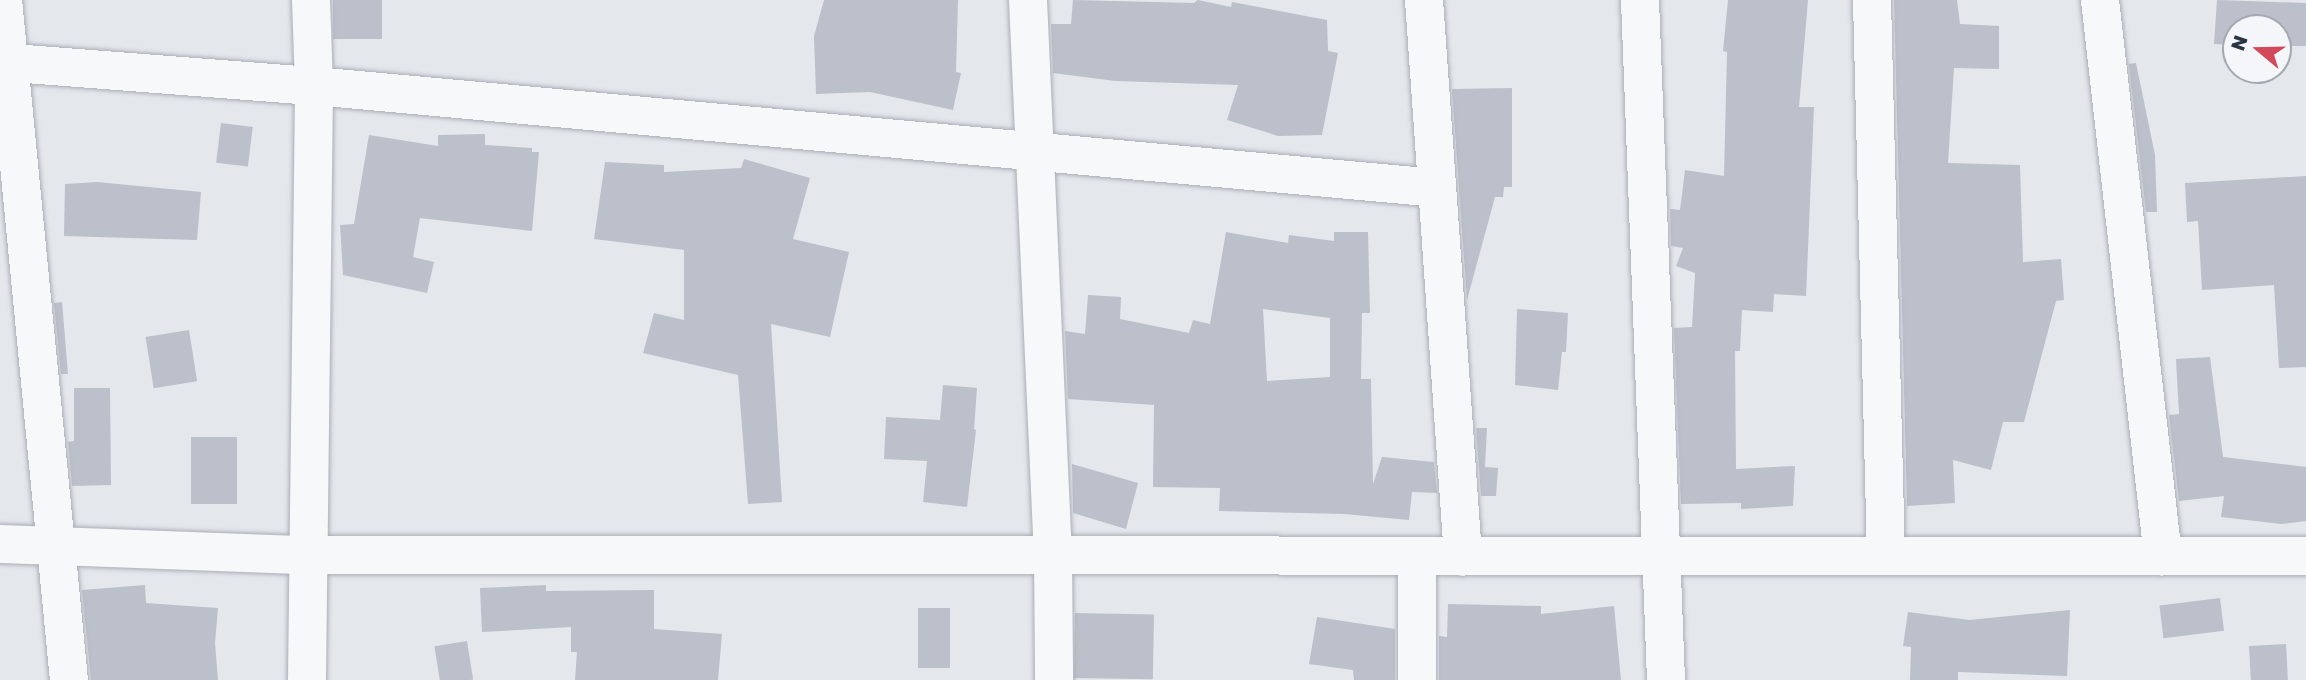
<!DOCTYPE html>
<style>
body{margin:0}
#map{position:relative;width:2306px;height:680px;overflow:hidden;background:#e4e7ec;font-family:"Golos Text",sans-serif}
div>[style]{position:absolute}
.building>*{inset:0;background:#bbc0ca;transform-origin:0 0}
.roads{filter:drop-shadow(0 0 2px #a9aeb7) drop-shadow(0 0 2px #a9aeb7)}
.street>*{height:38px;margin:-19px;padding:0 19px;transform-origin:19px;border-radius:19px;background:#f7f8fa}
span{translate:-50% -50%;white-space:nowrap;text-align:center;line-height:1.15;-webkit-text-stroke:7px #f4f6f9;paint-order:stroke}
.north{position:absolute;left:2222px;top:14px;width:70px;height:70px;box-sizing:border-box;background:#f4f6f9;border:2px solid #a4a8b1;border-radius:50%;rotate:289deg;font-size:19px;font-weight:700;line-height:28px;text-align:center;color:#2b3445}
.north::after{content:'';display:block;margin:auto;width:24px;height:32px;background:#d1495b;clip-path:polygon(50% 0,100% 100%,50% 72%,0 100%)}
</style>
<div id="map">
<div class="building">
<div style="left:333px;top:0;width:49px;height:39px"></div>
<div style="clip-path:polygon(824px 0,958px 0,956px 72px,961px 73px,953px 110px,870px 92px,816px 94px,814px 36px)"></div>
<div style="clip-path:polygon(1073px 0,1194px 3px,1198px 0,1231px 7px,1232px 2px,1327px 20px,1328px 51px,1338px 53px,1322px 135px,1278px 136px,1227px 120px,1238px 85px,1115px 81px,1053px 73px,1051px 24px,1071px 24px)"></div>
<div style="clip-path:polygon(1728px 0,1808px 0,1799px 107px,1814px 107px,1806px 296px,1774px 294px,1773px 312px,1742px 310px,1740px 351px,1735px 351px,1736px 469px,1795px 466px,1793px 506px,1741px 509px,1741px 503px,1681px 504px,1674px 328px,1692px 327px,1695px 273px,1676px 266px,1683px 248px,1671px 246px,1670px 209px,1680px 210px,1685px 170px,1724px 176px,1727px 52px,1723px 51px)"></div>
<div style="clip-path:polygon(1894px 0,1957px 0,1960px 24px,1999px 26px,1999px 69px,1954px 68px,1948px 163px,2020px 165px,2023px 262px,2061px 259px,2064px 300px,2056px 301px,2024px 422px,2003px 422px,1991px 470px,1953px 460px,1955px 503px,1907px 506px)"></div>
<div style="clip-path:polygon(2217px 0,2306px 3px,2306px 46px,2278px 46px,2278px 28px,2236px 28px,2236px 45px,2214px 44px)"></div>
<div style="clip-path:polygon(2136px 63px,2155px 155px,2157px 212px,2146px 212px,2129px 64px)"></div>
<div style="clip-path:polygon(1512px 88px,1512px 187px,1504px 187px,1503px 197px,1495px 197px,1467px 300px,1452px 89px)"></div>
<div style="left:221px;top:123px;width:32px;height:40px;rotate:7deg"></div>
<div style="clip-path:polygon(485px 134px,485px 145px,532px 148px,532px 152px,539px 152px,532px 231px,420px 218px,413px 257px,434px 262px,427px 293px,343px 275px,340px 225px,354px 224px,369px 135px,438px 146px,438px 135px)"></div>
<div style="clip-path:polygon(744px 159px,810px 178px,793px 239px,849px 252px,830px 337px,771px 324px,782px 502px,748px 504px,738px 375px,643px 353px,654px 313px,684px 320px,684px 250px,594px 239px,605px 162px,664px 165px,664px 172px,741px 168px)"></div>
<div style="clip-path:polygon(2306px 176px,2306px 367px,2279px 368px,2274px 285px,2202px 290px,2198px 221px,2187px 222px,2185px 183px)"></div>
<div style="clip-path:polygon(97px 182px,201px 192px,197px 240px,64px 236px,65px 184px)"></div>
<div style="clip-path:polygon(evenodd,1226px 232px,1288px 243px,1289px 235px,1334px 241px,1334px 232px,1368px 232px,1370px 313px,1362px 313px,1361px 379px,1371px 379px,1373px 484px,1382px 457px,1434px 462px,1437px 493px,1412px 492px,1409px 520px,1344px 514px,1219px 511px,1220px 488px,1153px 487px,1154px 405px,1068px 399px,1065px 331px,1085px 334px,1088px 295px,1121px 297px,1120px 319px,1189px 333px,1193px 320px,1210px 324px,1226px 232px,1263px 309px,1330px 318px,1330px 377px,1267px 381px,1263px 309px)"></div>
<div style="clip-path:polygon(62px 302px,68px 374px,61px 374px,54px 303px)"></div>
<div style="clip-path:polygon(1517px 309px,1568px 313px,1566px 352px,1562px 352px,1558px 390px,1515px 385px)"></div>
<div style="left:189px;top:330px;width:52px;height:44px;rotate:81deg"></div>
<div style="clip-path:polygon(2210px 357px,2223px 457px,2306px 467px,2306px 521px,2281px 524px,2221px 517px,2224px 496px,2179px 501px,2169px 415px,2179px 414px,2176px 359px)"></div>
<div style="clip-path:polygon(943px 385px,977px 388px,974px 429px,976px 430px,967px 507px,923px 502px,927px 461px,884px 459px,886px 417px,940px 420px)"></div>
<div style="clip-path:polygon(74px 388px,110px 388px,111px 485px,72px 486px,68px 442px,74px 441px)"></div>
<div style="clip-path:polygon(1476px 428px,1487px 428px,1485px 467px,1498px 468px,1496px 496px,1481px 496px)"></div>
<div style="left:191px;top:437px;width:46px;height:67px"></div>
<div style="clip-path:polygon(1072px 464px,1138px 483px,1126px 529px,1073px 513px)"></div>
<div style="clip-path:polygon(145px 585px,146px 603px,218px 608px,215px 643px,218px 680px,91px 680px,82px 590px)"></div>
<div style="clip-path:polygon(546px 585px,546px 591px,654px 590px,654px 629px,722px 634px,718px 680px,575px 680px,577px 652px,571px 652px,571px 627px,482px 632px,480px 588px)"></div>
<div style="left:2220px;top:598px;width:33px;height:61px;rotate:83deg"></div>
<div style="clip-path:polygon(1448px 604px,1541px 606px,1541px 614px,1614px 606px,1621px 680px,1439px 680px,1439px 636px,1447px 637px)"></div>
<div style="left:918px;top:608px;width:32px;height:60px"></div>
<div style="clip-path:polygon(2070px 610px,2067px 676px,1958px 672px,1958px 680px,1910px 680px,1911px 647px,1903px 646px,1908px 612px,1969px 620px)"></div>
<div style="left:1075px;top:613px;width:79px;height:65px;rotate:1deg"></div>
<div style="clip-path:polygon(1317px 617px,1395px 629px,1395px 680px,1354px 680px,1353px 670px,1309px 664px)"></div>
<div style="left:467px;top:641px;width:39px;height:33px;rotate:81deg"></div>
<div style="left:2286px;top:644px;width:36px;height:37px;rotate:87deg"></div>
</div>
<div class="roads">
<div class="street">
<div style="left:3px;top:0;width:683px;rotate:84.46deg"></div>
<div style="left:1028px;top:0;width:557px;rotate:87.43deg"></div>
<div style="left:1053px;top:556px;width:124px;rotate:89.5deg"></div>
<div style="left:1424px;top:0;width:558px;rotate:85.99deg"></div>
<div style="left:1640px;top:0;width:680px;rotate:87.81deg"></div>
<div style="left:1872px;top:0;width:556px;rotate:88.56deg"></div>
<div style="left:2100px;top:0;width:560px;rotate:83.54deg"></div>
<div style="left:0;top:62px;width:315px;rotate:4.4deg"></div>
<div style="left:314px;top:86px;width:1127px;rotate:5.19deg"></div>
<div style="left:0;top:544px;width:307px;rotate:2.1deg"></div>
<div style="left:307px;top:555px;width:1999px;rotate:0.03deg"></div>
<div style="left:307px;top:680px;width:594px;rotate:-89.32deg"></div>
<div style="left:314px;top:86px;width:86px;rotate:-92deg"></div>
<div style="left:1417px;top:680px;width:123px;rotate:-90deg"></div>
</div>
</div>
<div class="north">N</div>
</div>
